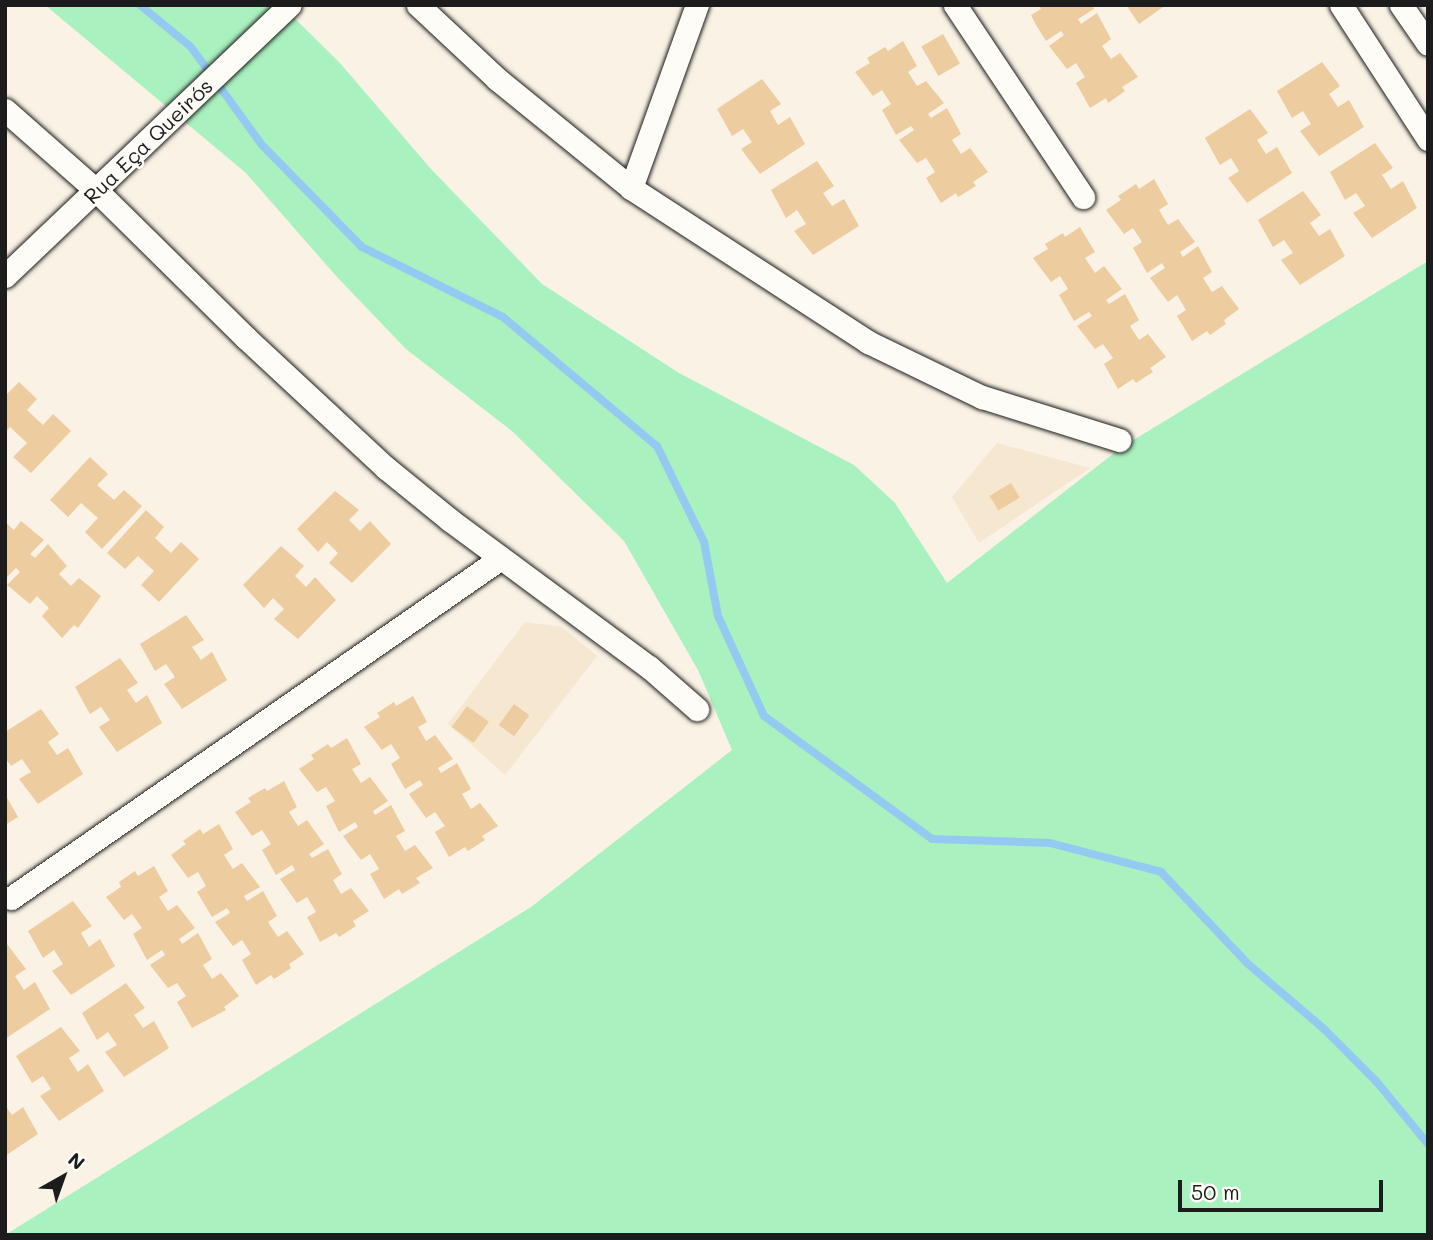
<!DOCTYPE html>
<meta charset="utf-8">
<style>
body{margin:0}
#map{position:relative;width:1433px;height:1240px;overflow:hidden;background:#faf2e5;font-family:Mali,sans-serif}
div>[style]{position:absolute}
.built>*{inset:0;background:#f6e7d0}
.green>*{inset:0;background:#a9f1bf}
.stream>*{height:8px;margin:-4px;padding:0 4px;transform-origin:4px;border-radius:4px;background:#94caf2}
.building>*{inset:0;background:#edcc9f;transform-origin:0 0}
.roads{filter:drop-shadow(0 0 2px #1c1c1c) drop-shadow(0 0 2px #1c1c1c)}
.street>*{height:23px;margin:-11.5px;padding:0 11.5px;transform-origin:11.5px;border-radius:11.5px;background:#fdfcf7}
span{translate:-50% -50%;white-space:nowrap;text-align:center;line-height:1.15;-webkit-text-stroke:5px #fdfcf7;paint-order:stroke}
.street-label{font-size:21px;color:#1c1c1c}
.frame{position:absolute;inset:0;border:7px solid #1c1c1c;pointer-events:none}
.north{position:absolute;left:28px;top:1142px;width:70px;height:70px;-webkit-text-stroke:5px #fdfcf7;paint-order:stroke;rotate:40deg;font-size:19px;font-weight:700;line-height:28px;text-align:center;color:#1c1c1c}
.north::after{content:'';display:block;margin:auto;width:24px;height:32px;background:#1c1c1c;clip-path:polygon(50% 0,100% 100%,50% 72%,0 100%)}
.scale{position:absolute;left:1178px;top:1180px;width:205px;height:32px;box-sizing:border-box;border:4px solid #1c1c1c;border-top:0;padding-left:9px;font-size:21px;line-height:24px;white-space:nowrap;color:#1c1c1c;-webkit-text-stroke:5px #fdfcf7;paint-order:stroke}
</style>
<div id="map">
<div class="built">
<div style="clip-path:polygon(997px 443px,1090px 468px,979px 543px,952px 497px)"></div>
<div style="clip-path:polygon(525px 622px,562px 627px,597px 656px,505px 775px,448px 724px)"></div>
</div>
<div class="green">
<div style="clip-path:polygon(45px 5px,281px 5px,339px 62px,431px 169px,542px 284px,679px 373px,854px 465px,895px 503px,947px 583px,1122px 447px,1428px 261px,1428px 1235px,5px 1235px,531px 907px,732px 750px,698px 670px,624px 541px,512px 431px,406px 349px,337px 277px,246px 173px)"></div>
</div>
<div class="stream">
<div style="left:140px;top:5px;width:66px;rotate:39.5deg"></div>
<div style="left:191px;top:47px;width:121px;rotate:54.1deg"></div>
<div style="left:262px;top:145px;width:143px;rotate:45.6deg"></div>
<div style="left:362px;top:247px;width:157px;rotate:26.4deg"></div>
<div style="left:503px;top:317px;width:201px;rotate:40deg"></div>
<div style="left:657px;top:446px;width:107px;rotate:63.9deg"></div>
<div style="left:704px;top:542px;width:75px;rotate:79.3deg"></div>
<div style="left:718px;top:616px;width:110px;rotate:65.3deg"></div>
<div style="left:764px;top:716px;width:208px;rotate:36.2deg"></div>
<div style="left:932px;top:839px;width:118px;rotate:1.9deg"></div>
<div style="left:1050px;top:843px;width:115px;rotate:14.6deg"></div>
<div style="left:1161px;top:872px;width:125px;rotate:46.6deg"></div>
<div style="left:1247px;top:963px;width:101px;rotate:40.6deg"></div>
<div style="left:1324px;top:1029px;width:74px;rotate:45deg"></div>
<div style="left:1376px;top:1081px;width:82px;rotate:50.5deg"></div>
</div>
<div class="building">
<div style="clip-path:polygon(1038px 5px,1092px 5px,1094px 9px,1078px 19px,1081px 24px,1097px 13px,1111px 39px,1102px 46px,1111px 59px,1120px 53px,1138px 77px,1122px 87px,1125px 91px,1108px 103px,1106px 98px,1090px 108px,1076px 83px,1085px 77px,1076px 63px,1067px 69px,1049px 46px,1064px 35px,1061px 31px,1046px 41px,1036px 25px,1031px 15px,1041px 9px)"></div>
<div style="clip-path:polygon(1126px 5px,1166px 5px,1139px 24px)"></div>
<div style="left:943px;top:34px;width:34px;height:25px;rotate:60deg"></div>
<div style="clip-path:polygon(903px 41px,917px 66px,908px 72px,917px 86px,926px 81px,944px 103px,928px 114px,931px 118px,947px 108px,961px 134px,952px 140px,961px 154px,970px 148px,988px 172px,973px 182px,976px 186px,958px 197px,956px 193px,941px 203px,926px 178px,935px 172px,926px 158px,917px 163px,899px 140px,914px 130px,911px 126px,896px 135px,882px 110px,891px 104px,882px 90px,873px 96px,855px 72px,870px 63px,867px 58px,885px 47px,888px 51px)"></div>
<div style="clip-path:polygon(1322px 62px,1340px 86px,1329px 94px,1338px 107px,1349px 100px,1364px 127px,1319px 156px,1300px 131px,1311px 124px,1303px 111px,1292px 118px,1277px 91px)"></div>
<div style="clip-path:polygon(762px 79px,781px 104px,770px 111px,778px 125px,790px 117px,805px 144px,760px 174px,741px 149px,752px 142px,743px 129px,732px 136px,717px 109px)"></div>
<div style="clip-path:polygon(1250px 109px,1268px 133px,1257px 140px,1266px 154px,1277px 147px,1292px 173px,1247px 203px,1228px 178px,1239px 171px,1231px 158px,1220px 165px,1205px 138px)"></div>
<div style="clip-path:polygon(1375px 143px,1393px 168px,1382px 175px,1391px 189px,1403px 181px,1417px 208px,1372px 238px,1353px 213px,1365px 206px,1356px 193px,1345px 200px,1330px 172px)"></div>
<div style="clip-path:polygon(817px 161px,834px 186px,823px 193px,832px 206px,844px 199px,859px 226px,813px 255px,794px 231px,806px 224px,797px 210px,786px 218px,771px 190px)"></div>
<div style="clip-path:polygon(1154px 179px,1168px 204px,1159px 210px,1168px 225px,1178px 219px,1195px 242px,1180px 252px,1183px 257px,1198px 246px,1212px 272px,1203px 278px,1212px 292px,1222px 286px,1239px 309px,1224px 320px,1226px 324px,1210px 335px,1207px 331px,1192px 341px,1177px 316px,1186px 310px,1177px 295px,1168px 302px,1150px 278px,1165px 268px,1162px 263px,1147px 273px,1133px 248px,1142px 242px,1133px 228px,1124px 234px,1106px 210px,1121px 200px,1118px 196px,1136px 184px,1139px 189px)"></div>
<div style="clip-path:polygon(1303px 191px,1321px 215px,1310px 223px,1319px 236px,1330px 229px,1345px 256px,1300px 285px,1281px 260px,1293px 253px,1284px 240px,1273px 247px,1258px 220px)"></div>
<div style="clip-path:polygon(1080px 227px,1095px 252px,1085px 258px,1095px 273px,1104px 266px,1122px 289px,1106px 300px,1109px 304px,1125px 294px,1139px 320px,1130px 326px,1139px 340px,1148px 334px,1166px 357px,1150px 368px,1153px 372px,1136px 383px,1133px 379px,1118px 389px,1104px 364px,1113px 358px,1103px 344px,1095px 349px,1077px 326px,1092px 316px,1089px 312px,1074px 321px,1059px 295px,1068px 289px,1060px 276px,1051px 282px,1033px 258px,1048px 249px,1045px 244px,1063px 233px,1065px 237px)"></div>
<div style="clip-path:polygon(19px 382px,37px 399px,27px 410px,43px 425px,53px 414px,71px 431px,31px 473px,13px 457px,27px 443px,10px 427px,5px 432px,5px 396px)"></div>
<div style="clip-path:polygon(90px 457px,108px 474px,97px 485px,114px 500px,124px 490px,142px 506px,102px 549px,85px 532px,98px 518px,81px 503px,68px 517px,50px 500px)"></div>
<div style="left:1011px;top:483px;width:17px;height:25px;rotate:59deg"></div>
<div style="clip-path:polygon(335px 491px,359px 510px,349px 520px,360px 531px,370px 521px,391px 544px,352px 583px,329px 563px,338px 553px,327px 542px,318px 552px,297px 529px)"></div>
<div style="clip-path:polygon(146px 510px,164px 527px,155px 538px,171px 553px,181px 542px,199px 559px,159px 602px,141px 585px,154px 571px,138px 556px,125px 569px,107px 553px)"></div>
<div style="clip-path:polygon(21px 521px,44px 540px,30px 554px,35px 558px,48px 544px,67px 566px,59px 574px,71px 586px,79px 578px,101px 596px,78px 628px,74px 625px,62px 638px,42px 616px,49px 608px,37px 596px,30px 604px,7px 585px,20px 572px,16px 568px,5px 579px,5px 522px,14px 530px)"></div>
<div style="clip-path:polygon(281px 546px,304px 566px,295px 576px,306px 587px,315px 577px,336px 600px,298px 639px,274px 619px,284px 609px,273px 598px,264px 608px,243px 585px)"></div>
<div style="clip-path:polygon(186px 615px,204px 640px,192px 647px,201px 660px,212px 652px,227px 680px,182px 709px,164px 684px,175px 677px,166px 664px,155px 671px,140px 644px)"></div>
<div style="clip-path:polygon(120px 658px,138px 683px,127px 690px,136px 703px,147px 695px,162px 723px,117px 752px,99px 727px,110px 720px,101px 707px,90px 714px,75px 687px)"></div>
<div style="clip-path:polygon(413px 696px,427px 722px,418px 727px,426px 741px,435px 735px,453px 759px,438px 768px,441px 773px,457px 763px,471px 789px,462px 794px,471px 809px,480px 803px,498px 826px,482px 836px,485px 840px,468px 851px,465px 847px,449px 857px,435px 832px,445px 826px,435px 812px,426px 818px,409px 794px,423px 785px,420px 780px,405px 789px,391px 764px,400px 758px,391px 744px,382px 750px,364px 727px,380px 717px,377px 713px,394px 702px,396px 706px)"></div>
<div style="left:514px;top:704px;width:19px;height:26px;rotate:36deg"></div>
<div style="left:467px;top:706px;width:27px;height:26px;rotate:36deg"></div>
<div style="clip-path:polygon(41px 709px,59px 734px,48px 742px,57px 755px,68px 748px,83px 774px,38px 804px,19px 779px,31px 772px,22px 759px,11px 766px,5px 758px,5px 732px)"></div>
<div style="clip-path:polygon(347px 738px,361px 764px,352px 769px,361px 783px,370px 777px,388px 801px,373px 811px,375px 815px,391px 805px,405px 831px,396px 836px,405px 851px,415px 845px,433px 868px,416px 878px,420px 883px,402px 894px,399px 889px,384px 899px,370px 874px,379px 869px,370px 854px,361px 860px,343px 836px,358px 827px,355px 822px,339px 832px,326px 806px,335px 801px,326px 787px,317px 792px,299px 769px,314px 759px,311px 755px,328px 744px,331px 748px)"></div>
<div style="clip-path:polygon(284px 781px,297px 807px,289px 812px,298px 826px,307px 820px,324px 844px,309px 854px,312px 858px,328px 849px,342px 874px,333px 880px,341px 894px,351px 888px,369px 911px,353px 921px,356px 926px,339px 937px,336px 933px,320px 942px,307px 917px,316px 912px,307px 897px,297px 903px,280px 879px,295px 870px,292px 865px,276px 875px,262px 850px,271px 844px,262px 830px,252px 836px,235px 812px,251px 802px,248px 798px,265px 788px,267px 791px)"></div>
<div style="clip-path:polygon(5px 794px,18px 817px,5px 825px)"></div>
<div style="clip-path:polygon(219px 824px,233px 849px,224px 855px,233px 869px,242px 863px,260px 887px,244px 896px,247px 901px,263px 891px,277px 916px,268px 922px,278px 937px,287px 931px,304px 954px,289px 964px,291px 968px,274px 979px,271px 975px,256px 985px,242px 960px,251px 954px,242px 940px,233px 946px,215px 922px,230px 913px,227px 908px,212px 917px,197px 892px,206px 886px,198px 872px,188px 878px,171px 855px,186px 844px,183px 841px,200px 829px,203px 834px)"></div>
<div style="clip-path:polygon(154px 866px,168px 891px,159px 897px,168px 911px,177px 905px,195px 928px,179px 939px,182px 944px,198px 933px,212px 959px,203px 965px,212px 979px,221px 973px,239px 996px,224px 1007px,226px 1010px,192px 1028px,177px 1002px,186px 996px,177px 983px,168px 988px,150px 965px,165px 955px,162px 950px,147px 960px,133px 934px,142px 928px,132px 914px,124px 920px,106px 897px,121px 887px,119px 882px,135px 871px,138px 876px)"></div>
<div style="clip-path:polygon(73px 901px,92px 926px,81px 933px,89px 947px,100px 939px,115px 966px,71px 995px,52px 971px,63px 964px,54px 950px,43px 958px,28px 931px)"></div>
<div style="clip-path:polygon(7px 944px,26px 969px,15px 976px,24px 990px,35px 982px,50px 1009px,5px 1039px)"></div>
<div style="clip-path:polygon(126px 983px,145px 1008px,134px 1015px,143px 1028px,154px 1021px,169px 1048px,124px 1077px,105px 1052px,117px 1045px,108px 1032px,97px 1040px,82px 1013px)"></div>
<div style="clip-path:polygon(61px 1027px,80px 1051px,69px 1058px,78px 1072px,88px 1064px,104px 1091px,59px 1121px,40px 1096px,51px 1089px,43px 1076px,32px 1083px,16px 1056px)"></div>
<div style="clip-path:polygon(5px 1105px,12px 1115px,23px 1107px,38px 1134px,5px 1156px)"></div>
</div>
<div class="roads">
<div class="street">
<div style="left:418px;top:5px;width:108px;rotate:43.1deg"></div>
<div style="left:497px;top:79px;width:173px;rotate:39.1deg"></div>
<div style="left:631px;top:188px;width:283px;rotate:33deg"></div>
<div style="left:868px;top:342px;width:127px;rotate:25.8deg"></div>
<div style="left:982px;top:397px;width:144px;rotate:17.4deg"></div>
<div style="left:955px;top:5px;width:231px;rotate:56.3deg"></div>
<div style="left:1341px;top:5px;width:160px;rotate:57deg"></div>
<div style="left:1401px;top:5px;width:47px;rotate:55.3deg"></div>
<div style="left:5px;top:110px;width:123px;rotate:41.4deg"></div>
<div style="left:97px;top:191px;width:209px;rotate:44.6deg"></div>
<div style="left:246px;top:338px;width:191px;rotate:42.9deg"></div>
<div style="left:386px;top:468px;width:82px;rotate:39.1deg"></div>
<div style="left:450px;top:520px;width:247px;rotate:36.5deg"></div>
<div style="left:649px;top:667px;width:64px;rotate:41.2deg"></div>
<div style="left:631px;top:188px;width:195px;rotate:-70.2deg"></div>
<div style="left:5px;top:276px;width:393px;rotate:-43.6deg"></div>
<div style="left:11px;top:898px;width:596px;rotate:-34.76deg"></div>
</div>
</div>
<div class="street-label">
<span style="left:148px;top:141px;rotate:-44deg">Rua Eça Queirós</span>
</div>
<div class="frame"></div>
<div class="north">N</div>
<div class="scale">50 m</div>
</div>
